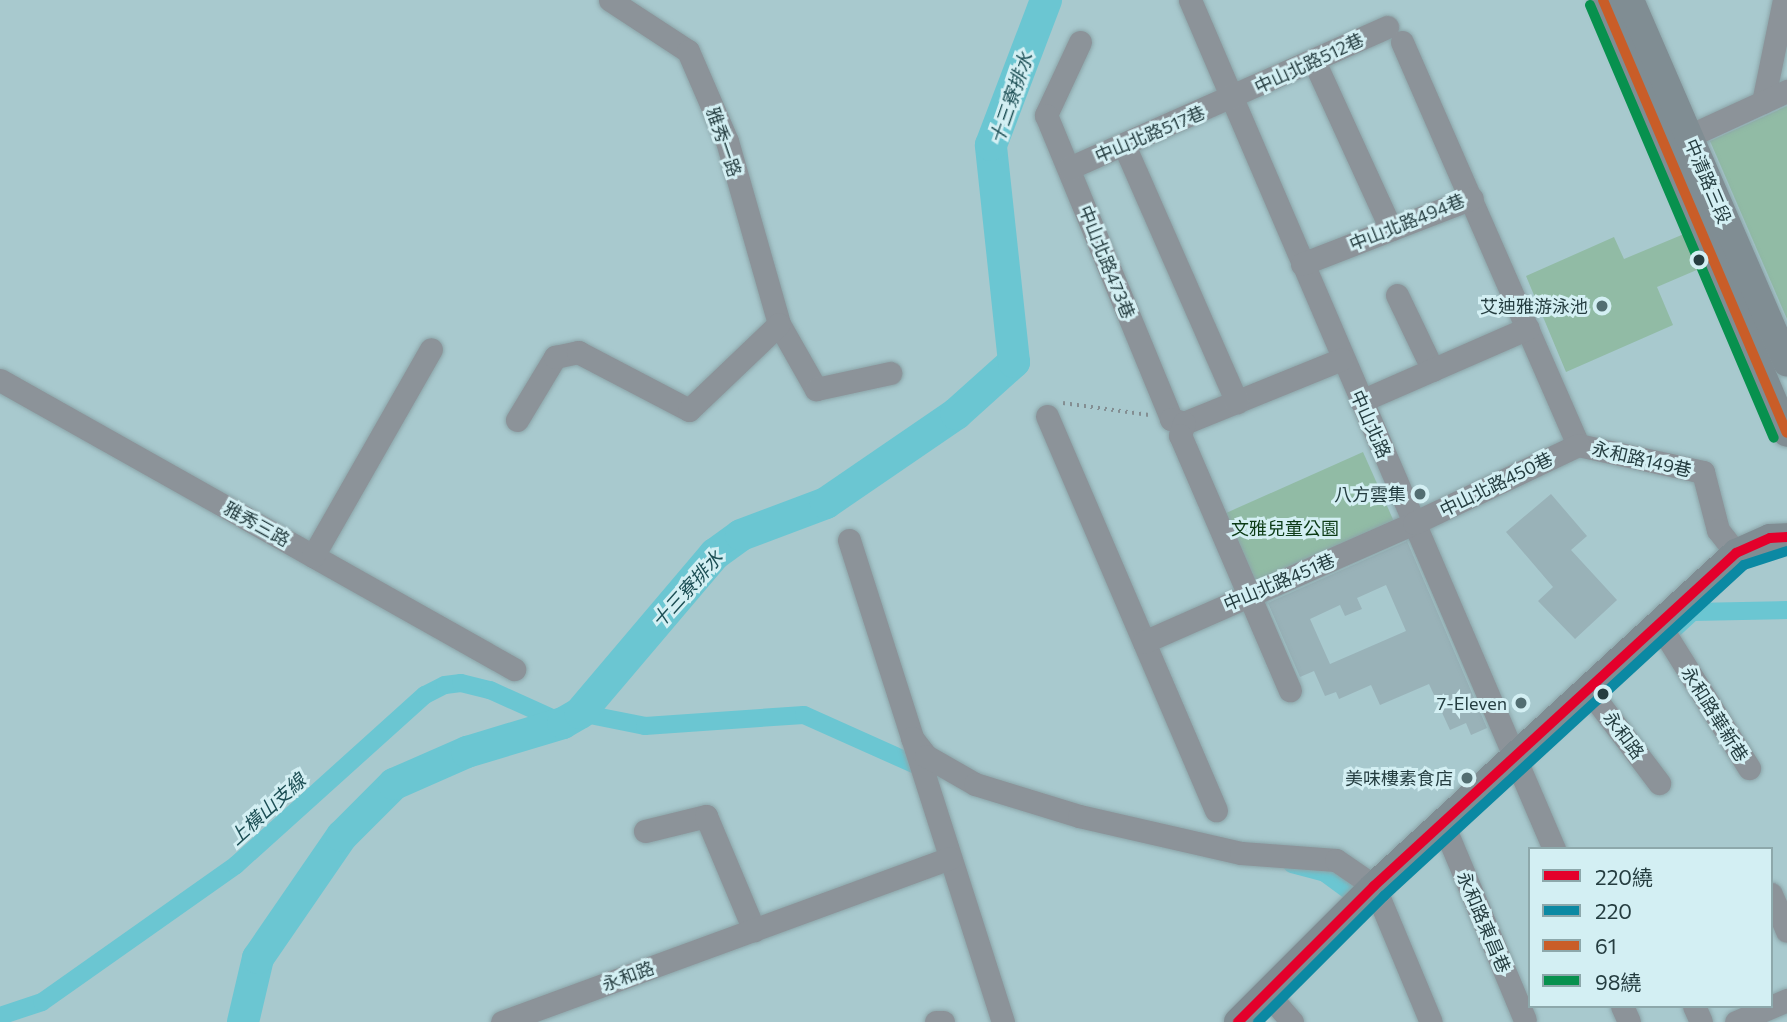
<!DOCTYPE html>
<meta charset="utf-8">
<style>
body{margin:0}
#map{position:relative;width:1787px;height:1022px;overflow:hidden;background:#a8c9ce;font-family:Commissioner,"Noto Sans TC",sans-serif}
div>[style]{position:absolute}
.green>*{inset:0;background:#91bba5;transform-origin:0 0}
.canal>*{height:18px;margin:-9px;padding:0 9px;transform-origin:9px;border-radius:9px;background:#6bc6d2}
.river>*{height:32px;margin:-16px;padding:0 16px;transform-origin:16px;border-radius:16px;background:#6bc6d2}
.building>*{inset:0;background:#99b2b8}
.path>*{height:3.5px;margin-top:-1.75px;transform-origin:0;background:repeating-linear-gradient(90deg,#838e92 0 2px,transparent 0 7px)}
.roads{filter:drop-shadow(0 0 2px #8ca5a9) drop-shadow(0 0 2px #8ca5a9)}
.minor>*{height:23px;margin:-11.5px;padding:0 11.5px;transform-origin:11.5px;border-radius:11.5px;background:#8c9399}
.major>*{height:28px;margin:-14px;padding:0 14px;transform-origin:14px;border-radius:14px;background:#808d93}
.bus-1>*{height:10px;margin:-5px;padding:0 5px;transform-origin:5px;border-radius:5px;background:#e4002b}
.bus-2>*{height:10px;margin:-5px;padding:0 5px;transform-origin:5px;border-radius:5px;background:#0b89a3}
.bus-3>*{height:10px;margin:-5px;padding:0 5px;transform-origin:5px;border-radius:5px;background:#c95d28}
.bus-4>*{height:10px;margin:-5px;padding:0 5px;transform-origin:5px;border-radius:5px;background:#07914e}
.dots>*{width:19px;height:19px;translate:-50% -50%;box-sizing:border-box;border:4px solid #d3eff3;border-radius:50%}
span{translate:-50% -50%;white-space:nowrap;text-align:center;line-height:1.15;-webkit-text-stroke:6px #d3eff3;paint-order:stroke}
.street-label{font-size:18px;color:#253d40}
.poi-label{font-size:18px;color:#253d40}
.right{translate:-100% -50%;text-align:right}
.park-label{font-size:18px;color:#0c3b16}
.water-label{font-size:19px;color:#1c4e54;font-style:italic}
.legend{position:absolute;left:1528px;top:847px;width:245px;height:161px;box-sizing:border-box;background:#d3eff3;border:2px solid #8da8ab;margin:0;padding:9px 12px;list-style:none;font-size:21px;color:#253d40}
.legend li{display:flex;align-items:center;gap:14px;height:35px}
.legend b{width:35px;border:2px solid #8da8ab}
</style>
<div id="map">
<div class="green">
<div style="clip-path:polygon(1787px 106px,1787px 319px,1710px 141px)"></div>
<div style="clip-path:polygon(1684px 234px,1699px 269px,1657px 287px,1673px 325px,1566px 372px,1526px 276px,1614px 237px,1624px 259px)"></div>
<div style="left:1363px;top:452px;width:79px;height:154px;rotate:66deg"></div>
</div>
<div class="canal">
<div style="left:1674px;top:629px;width:25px;rotate:-43deg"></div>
<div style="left:1692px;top:612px;width:95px;rotate:-1.2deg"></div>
<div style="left:580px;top:713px;width:66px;rotate:11.3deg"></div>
<div style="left:645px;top:726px;width:159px;rotate:-4deg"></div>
<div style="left:804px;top:715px;width:135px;rotate:24.1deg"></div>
<div style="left:1292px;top:864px;width:34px;rotate:15deg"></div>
<div style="left:1325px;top:873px;width:52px;rotate:36.4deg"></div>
<div style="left:0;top:1016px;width:44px;rotate:-18.4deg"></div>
<div style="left:42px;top:1002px;width:237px;rotate:-35.2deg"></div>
<div style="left:236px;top:865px;width:254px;rotate:-42deg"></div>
<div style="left:425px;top:695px;width:22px;rotate:-27deg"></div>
<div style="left:445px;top:685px;width:16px;rotate:-7deg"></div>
<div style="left:461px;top:683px;width:30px;rotate:14deg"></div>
<div style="left:490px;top:690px;width:80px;rotate:24.3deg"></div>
</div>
<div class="river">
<div style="left:243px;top:1022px;width:66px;rotate:-76.8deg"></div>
<div style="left:258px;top:958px;width:148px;rotate:-55.5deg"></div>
<div style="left:342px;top:836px;width:74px;rotate:-45deg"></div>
<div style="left:394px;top:784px;width:80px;rotate:-23.7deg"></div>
<div style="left:467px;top:752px;width:100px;rotate:-16.8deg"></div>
<div style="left:563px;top:723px;width:20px;rotate:-30deg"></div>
<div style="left:580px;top:713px;width:209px;rotate:-49.7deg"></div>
<div style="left:715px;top:554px;width:32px;rotate:-36deg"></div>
<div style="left:741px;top:535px;width:91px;rotate:-20.6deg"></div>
<div style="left:826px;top:503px;width:158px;rotate:-34.4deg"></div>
<div style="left:956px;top:414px;width:78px;rotate:-41.9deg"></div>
<div style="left:1014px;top:362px;width:218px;rotate:-96.1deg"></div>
<div style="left:991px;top:145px;width:155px;rotate:-69.2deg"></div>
</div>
<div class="building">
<div style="clip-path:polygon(1551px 494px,1587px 536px,1571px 550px,1617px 600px,1575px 639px,1538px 601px,1553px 587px,1506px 532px)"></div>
<div style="clip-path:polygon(evenodd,1407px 541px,1487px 728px,1471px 735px,1466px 723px,1450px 730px,1429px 684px,1380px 705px,1371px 685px,1339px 699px,1336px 692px,1325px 696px,1314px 671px,1300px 677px,1268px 603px,1407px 541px,1386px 585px,1406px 631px,1330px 664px,1310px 619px,1340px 605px,1345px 616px,1362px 609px,1357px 598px,1386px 585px)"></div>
</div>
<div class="path">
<div style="left:1063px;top:403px;width:87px;rotate:7.9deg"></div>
</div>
<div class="roads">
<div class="minor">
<div style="left:610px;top:0;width:93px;rotate:33.2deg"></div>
<div style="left:688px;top:51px;width:98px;rotate:66.6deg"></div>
<div style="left:727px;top:141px;width:190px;rotate:74.1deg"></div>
<div style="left:779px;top:324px;width:75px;rotate:60.4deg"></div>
<div style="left:816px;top:389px;width:76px;rotate:-12.2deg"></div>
<div style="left:1190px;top:0;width:924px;rotate:66.79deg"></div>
<div style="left:1080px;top:42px;width:81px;rotate:115deg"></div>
<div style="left:1046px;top:115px;width:329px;rotate:67.6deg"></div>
<div style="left:1171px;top:419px;width:14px;rotate:17deg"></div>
<div style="left:1184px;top:423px;width:170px;rotate:-22.1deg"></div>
<div style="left:1402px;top:42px;width:440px;rotate:66.4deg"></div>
<div style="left:1314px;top:61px;width:185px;rotate:65.4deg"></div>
<div style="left:1763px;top:102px;width:104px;rotate:-78.4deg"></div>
<div style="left:1689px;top:136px;width:108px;rotate:-24.7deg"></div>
<div style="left:1124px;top:145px;width:281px;rotate:66.3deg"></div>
<div style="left:1069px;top:168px;width:348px;rotate:-23.9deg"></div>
<div style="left:1302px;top:264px;width:182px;rotate:-21.2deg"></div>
<div style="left:1397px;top:295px;width:83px;rotate:64.4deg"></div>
<div style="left:0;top:380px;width:590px;rotate:29.35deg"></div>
<div style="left:1361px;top:401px;width:182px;rotate:-23.6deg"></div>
<div style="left:1047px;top:416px;width:429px;rotate:66.8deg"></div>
<div style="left:517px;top:420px;width:74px;rotate:-58.9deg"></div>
<div style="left:555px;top:357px;width:24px;rotate:-12deg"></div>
<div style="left:578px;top:352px;width:125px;rotate:27.6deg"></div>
<div style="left:689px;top:410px;width:124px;rotate:-43.7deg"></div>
<div style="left:1184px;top:423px;width:13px;rotate:108deg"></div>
<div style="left:1180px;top:435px;width:278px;rotate:66.7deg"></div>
<div style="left:1578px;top:445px;width:128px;rotate:12.2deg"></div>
<div style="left:1703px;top:472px;width:60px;rotate:75.5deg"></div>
<div style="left:1718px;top:530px;width:29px;rotate:52deg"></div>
<div style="left:849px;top:540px;width:506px;rotate:72.28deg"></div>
<div style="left:313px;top:556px;width:238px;rotate:-60.3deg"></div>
<div style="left:1659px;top:624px;width:170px;rotate:58deg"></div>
<div style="left:1144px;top:642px;width:295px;rotate:-23.8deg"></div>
<div style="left:1414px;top:523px;width:182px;rotate:-25.4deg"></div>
<div style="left:1588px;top:689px;width:118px;rotate:52.9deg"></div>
<div style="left:912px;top:738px;width:23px;rotate:52deg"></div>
<div style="left:926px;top:756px;width:56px;rotate:29.7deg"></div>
<div style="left:975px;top:784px;width:109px;rotate:17.1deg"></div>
<div style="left:1079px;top:816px;width:166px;rotate:12.9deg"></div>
<div style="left:1241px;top:853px;width:95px;rotate:4.2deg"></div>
<div style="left:1336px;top:860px;width:46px;rotate:34.4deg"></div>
<div style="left:1374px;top:886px;width:147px;rotate:67.3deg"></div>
<div style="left:1443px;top:824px;width:212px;rotate:67.3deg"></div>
<div style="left:645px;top:831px;width:63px;rotate:-13.8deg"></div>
<div style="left:706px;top:816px;width:124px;rotate:67.2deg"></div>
<div style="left:1771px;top:894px;width:40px;rotate:66.6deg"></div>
<div style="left:1267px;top:993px;width:38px;rotate:49deg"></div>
<div style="left:1622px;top:1006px;width:17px;rotate:66deg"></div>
<div style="left:1694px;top:1006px;width:17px;rotate:66deg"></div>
<div style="left:502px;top:1022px;width:477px;rotate:-20.1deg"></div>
<div style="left:936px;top:1022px;width:7px"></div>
<div style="left:1736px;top:1022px;width:56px;rotate:-23.3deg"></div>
</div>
<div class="major">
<div style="left:1603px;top:0;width:470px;rotate:67deg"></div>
<div style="left:1630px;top:0;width:395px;rotate:66.6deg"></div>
<div style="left:1238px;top:1022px;width:192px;rotate:-45deg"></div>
<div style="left:1374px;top:886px;width:492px;rotate:-42.6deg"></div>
<div style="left:1736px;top:553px;width:37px;rotate:-24deg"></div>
<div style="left:1770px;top:538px;width:17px;rotate:-3deg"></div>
</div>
</div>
<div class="bus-1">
<div style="left:1238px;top:1022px;width:192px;rotate:-45deg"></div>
<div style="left:1374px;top:886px;width:492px;rotate:-42.6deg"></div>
<div style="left:1736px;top:553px;width:37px;rotate:-24deg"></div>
<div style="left:1770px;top:538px;width:17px;rotate:-3deg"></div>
</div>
<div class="bus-2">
<div style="left:1258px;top:1022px;width:178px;rotate:-45deg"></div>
<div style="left:1384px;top:896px;width:489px;rotate:-42.6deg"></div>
<div style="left:1744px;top:565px;width:45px;rotate:-18deg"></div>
</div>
<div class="bus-3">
<div style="left:1603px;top:0;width:470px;rotate:67deg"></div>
</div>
<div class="bus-4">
<div style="left:1590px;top:5px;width:470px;rotate:67deg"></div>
</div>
<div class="dots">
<div style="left:1699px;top:260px;background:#253d40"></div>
<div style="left:1602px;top:306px;background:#536e72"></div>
<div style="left:1420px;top:494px;background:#536e72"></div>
<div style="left:1603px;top:694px;background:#253d40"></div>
<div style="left:1521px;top:703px;background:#536e72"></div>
<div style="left:1467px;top:778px;background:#536e72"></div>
</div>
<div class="street-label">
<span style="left:1309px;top:63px;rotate:-25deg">中山北路512巷</span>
<span style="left:1150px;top:134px;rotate:-23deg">中山北路517巷</span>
<span style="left:724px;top:142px;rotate:71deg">雅秀一路</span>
<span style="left:1708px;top:181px;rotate:67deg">中清路三段</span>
<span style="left:1407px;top:222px;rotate:-22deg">中山北路494巷</span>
<span style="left:1107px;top:262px;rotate:68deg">中山北路473巷</span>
<span style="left:1371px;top:424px;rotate:66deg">中山北路</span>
<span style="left:1642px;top:459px;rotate:13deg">永和路149巷</span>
<span style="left:1496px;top:484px;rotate:-26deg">中山北路450巷</span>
<span style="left:257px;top:524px;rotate:29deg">雅秀三路</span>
<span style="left:1279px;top:582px;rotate:-23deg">中山北路451巷</span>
<span style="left:1715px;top:714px;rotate:58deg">永和路華新巷</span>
<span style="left:1624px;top:735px;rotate:53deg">永和路</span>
<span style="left:1484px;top:922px;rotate:67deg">永和路東昌巷</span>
<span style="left:628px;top:976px;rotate:-20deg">永和路</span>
</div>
<div class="poi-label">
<span class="right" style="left:1588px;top:306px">艾迪雅游泳池</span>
<span class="right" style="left:1406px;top:494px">八方雲集</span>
<span class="right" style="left:1507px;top:703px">7-Eleven</span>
<span class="right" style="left:1453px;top:778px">美味樓素食店</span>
</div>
<div class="park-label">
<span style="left:1285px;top:528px">文雅兒童公園</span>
</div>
<div class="water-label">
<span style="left:1011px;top:98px;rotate:-71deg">十三寮排水</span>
<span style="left:687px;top:589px;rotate:-48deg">十三寮排水</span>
<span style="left:267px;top:809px;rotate:-42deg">上橫山支線</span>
</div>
<ul class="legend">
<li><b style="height:9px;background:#e4002b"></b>220繞</li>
<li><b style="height:9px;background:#0b89a3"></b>220</li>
<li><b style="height:9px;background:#c95d28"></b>61</li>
<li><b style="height:9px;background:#07914e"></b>98繞</li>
</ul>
</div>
